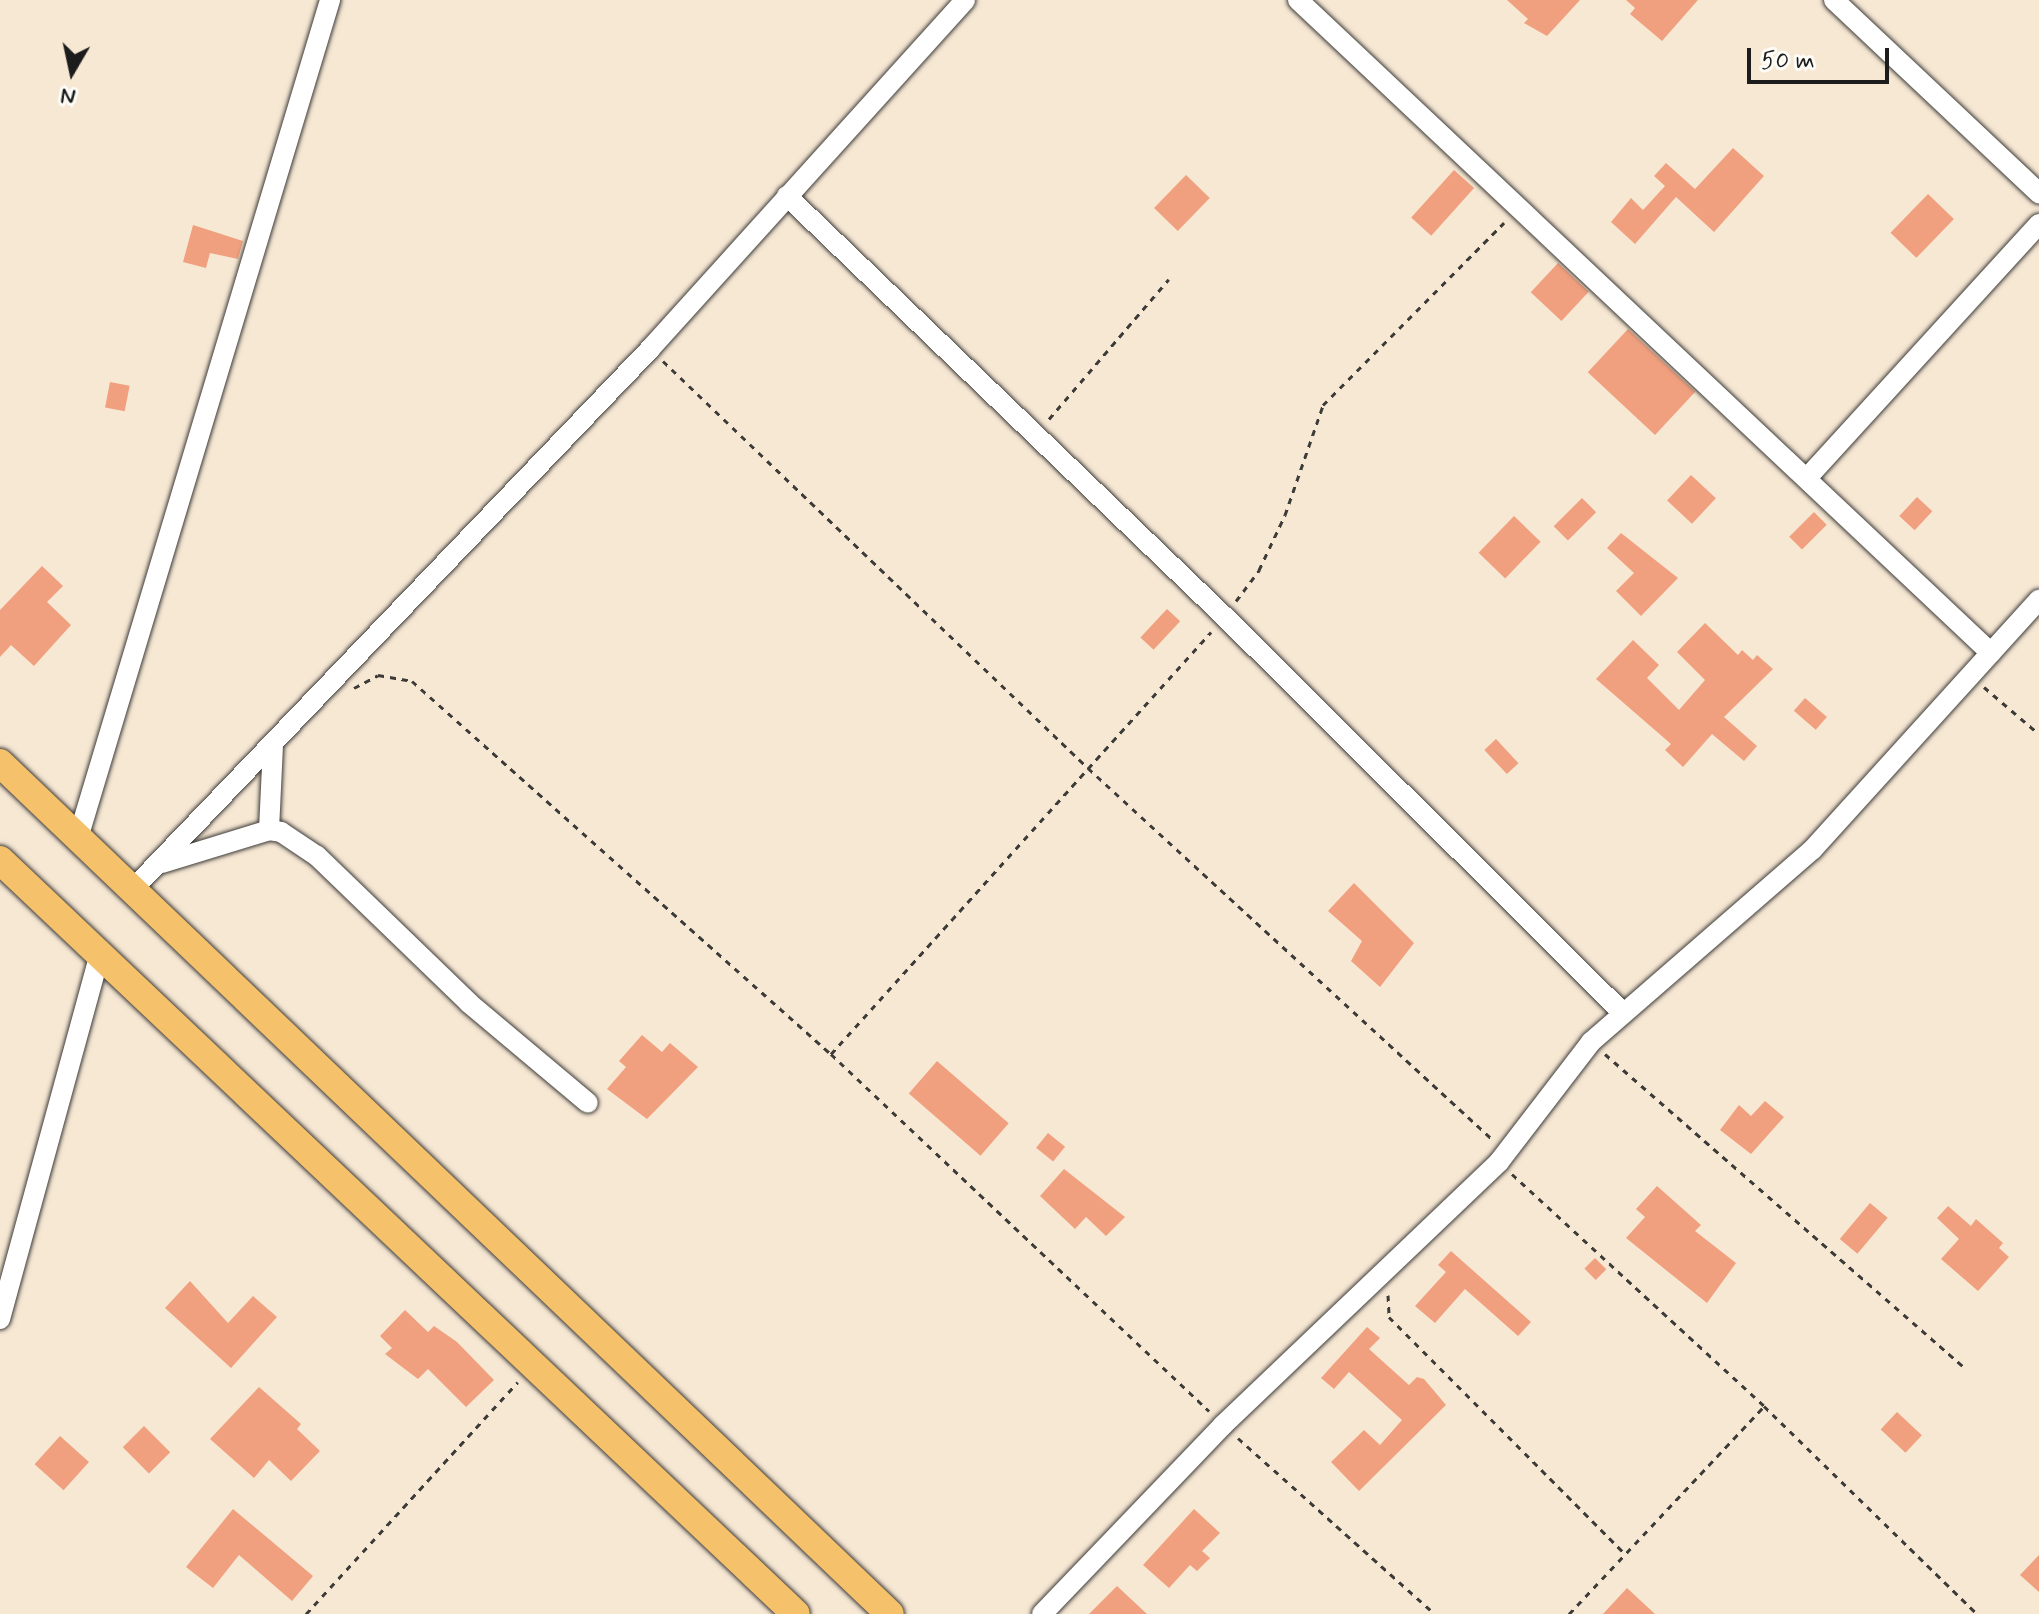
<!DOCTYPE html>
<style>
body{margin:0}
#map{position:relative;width:2039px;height:1614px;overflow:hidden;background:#f7e8d4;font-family:Mynerve,sans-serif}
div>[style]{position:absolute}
.building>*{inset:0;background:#f1a07f;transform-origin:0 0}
.path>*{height:3px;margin-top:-1.5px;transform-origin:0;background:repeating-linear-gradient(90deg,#3d3b38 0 6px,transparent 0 12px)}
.roads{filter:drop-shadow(0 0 2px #3d3b38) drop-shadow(0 0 2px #3d3b38)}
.minor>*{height:20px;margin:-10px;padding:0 10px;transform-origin:10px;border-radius:10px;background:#fff}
.highway>*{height:28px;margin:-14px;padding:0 14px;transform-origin:14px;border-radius:14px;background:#f5c16b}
span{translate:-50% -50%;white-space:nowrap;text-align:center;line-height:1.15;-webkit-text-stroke:7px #fdfcf7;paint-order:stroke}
.north{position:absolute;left:32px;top:32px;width:80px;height:80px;-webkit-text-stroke:6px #fdfcf7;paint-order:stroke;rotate:189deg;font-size:22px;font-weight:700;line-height:32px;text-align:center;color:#1c1c1c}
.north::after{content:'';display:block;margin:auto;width:28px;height:36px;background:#1c1c1c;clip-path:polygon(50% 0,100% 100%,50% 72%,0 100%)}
.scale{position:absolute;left:1747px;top:48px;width:142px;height:36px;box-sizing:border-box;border:4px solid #1c1c1c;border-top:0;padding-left:10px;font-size:24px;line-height:28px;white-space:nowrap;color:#1c1c1c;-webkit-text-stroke:6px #fdfcf7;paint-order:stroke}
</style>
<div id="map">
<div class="building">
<div style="clip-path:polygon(1507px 0,1580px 0,1547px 36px,1524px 23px,1528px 19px)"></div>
<div style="clip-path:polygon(1626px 0,1698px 0,1662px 41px,1630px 14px,1635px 8px)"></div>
<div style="clip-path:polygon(1733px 148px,1764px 176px,1714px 232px,1676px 197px,1635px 244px,1611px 222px,1631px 198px,1643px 210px,1665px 186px,1654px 176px,1666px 163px,1695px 189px)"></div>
<div style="left:1454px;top:170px;width:27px;height:64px;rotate:42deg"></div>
<div style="left:1186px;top:175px;width:33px;height:46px;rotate:44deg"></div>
<div style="left:1928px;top:194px;width:36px;height:54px;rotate:44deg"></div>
<div style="clip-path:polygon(193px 225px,243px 241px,238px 259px,210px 253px,206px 268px,183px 262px)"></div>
<div style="left:1558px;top:263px;width:42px;height:40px;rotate:43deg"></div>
<div style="left:1628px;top:329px;width:92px;height:59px;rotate:43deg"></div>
<div style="left:110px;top:382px;width:20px;height:26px;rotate:11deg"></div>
<div style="left:1691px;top:475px;width:34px;height:35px;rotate:43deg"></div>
<div style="left:1917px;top:497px;width:21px;height:26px;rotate:43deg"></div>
<div style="left:1582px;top:498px;width:20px;height:40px;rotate:45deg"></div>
<div style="left:1814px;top:512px;width:18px;height:35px;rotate:45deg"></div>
<div style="left:1514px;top:516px;width:37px;height:51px;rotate:44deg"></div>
<div style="clip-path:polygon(1621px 533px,1678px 578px,1641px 616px,1616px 591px,1634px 573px,1607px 548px)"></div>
<div style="clip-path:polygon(42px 566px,63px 586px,47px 602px,71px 625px,34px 666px,11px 645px,0 657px,0 610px)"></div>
<div style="left:1167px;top:609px;width:18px;height:39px;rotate:43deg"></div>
<div style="clip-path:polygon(1705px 623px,1738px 655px,1742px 650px,1753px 660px,1757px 655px,1773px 669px,1724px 717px,1757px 746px,1744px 761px,1712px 734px,1683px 767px,1665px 750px,1671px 744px,1596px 679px,1633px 640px,1659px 665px,1647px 678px,1679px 710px,1705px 680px,1677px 652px)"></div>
<div style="left:1805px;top:698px;width:29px;height:17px;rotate:41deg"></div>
<div style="left:1496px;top:739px;width:33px;height:16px;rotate:47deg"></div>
<div style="clip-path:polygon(1354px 883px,1414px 943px,1380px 987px,1351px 961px,1362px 941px,1328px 911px)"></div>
<div style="clip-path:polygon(642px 1035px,662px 1052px,670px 1043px,698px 1067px,647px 1119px,607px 1089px,626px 1067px,619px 1061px)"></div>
<div style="left:937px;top:1061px;width:95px;height:43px;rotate:41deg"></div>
<div style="clip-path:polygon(1765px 1101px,1784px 1117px,1751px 1154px,1720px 1130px,1739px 1105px,1751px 1116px)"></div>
<div style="left:1048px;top:1133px;width:22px;height:19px;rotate:39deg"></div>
<div style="clip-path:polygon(1064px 1169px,1125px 1217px,1106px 1236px,1086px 1217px,1075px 1229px,1040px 1196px)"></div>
<div style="clip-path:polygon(1657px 1186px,1701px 1225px,1695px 1231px,1736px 1263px,1707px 1303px,1626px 1238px,1645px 1217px,1636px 1209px)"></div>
<div style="left:1870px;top:1203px;width:23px;height:47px;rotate:40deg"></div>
<div style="clip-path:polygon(1948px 1206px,1971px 1226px,1976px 1219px,2003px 1243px,1999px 1248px,2009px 1257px,1978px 1291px,1941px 1259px,1959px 1239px,1937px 1218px)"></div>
<div style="clip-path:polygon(1451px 1251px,1531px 1322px,1518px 1336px,1465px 1289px,1435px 1323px,1415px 1306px,1446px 1272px,1438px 1265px)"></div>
<div style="left:1595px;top:1258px;width:16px;height:15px;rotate:45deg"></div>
<div style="clip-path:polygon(190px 1281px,228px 1323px,253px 1296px,277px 1317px,231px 1368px,165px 1308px)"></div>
<div style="clip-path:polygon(405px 1310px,428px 1332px,434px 1326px,457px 1342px,494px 1380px,466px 1407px,428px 1369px,418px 1379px,385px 1354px,392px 1348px,380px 1336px)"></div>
<div style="clip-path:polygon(1367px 1327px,1380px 1338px,1369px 1349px,1409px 1385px,1417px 1377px,1424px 1379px,1446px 1405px,1359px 1491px,1331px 1462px,1364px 1430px,1380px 1445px,1402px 1420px,1349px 1372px,1334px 1389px,1321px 1378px)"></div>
<div style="clip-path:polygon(259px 1387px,301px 1424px,297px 1429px,320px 1451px,291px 1481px,269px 1460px,254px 1478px,210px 1439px)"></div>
<div style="left:1897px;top:1412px;width:34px;height:24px;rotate:43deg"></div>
<div style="left:144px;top:1426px;width:37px;height:30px;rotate:45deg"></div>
<div style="left:60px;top:1436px;width:39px;height:38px;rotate:42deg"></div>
<div style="clip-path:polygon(233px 1509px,313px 1576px,292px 1601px,239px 1555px,213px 1588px,186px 1567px)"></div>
<div style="clip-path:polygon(1194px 1509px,1220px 1533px,1202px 1551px,1210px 1558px,1197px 1571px,1190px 1565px,1169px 1588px,1143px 1565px)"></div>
<div style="clip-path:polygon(2039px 1555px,2039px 1592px,2020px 1575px)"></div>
<div style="clip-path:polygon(1117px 1586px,1147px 1614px,1089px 1614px)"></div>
<div style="clip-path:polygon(1627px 1588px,1655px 1614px,1603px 1614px)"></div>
</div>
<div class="path">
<div style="left:663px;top:361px;width:588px;rotate:43.76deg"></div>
<div style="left:1088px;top:768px;width:549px;rotate:42.56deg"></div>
<div style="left:1049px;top:419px;width:184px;rotate:-49.4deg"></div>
<div style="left:1236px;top:601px;width:39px;rotate:-53deg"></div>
<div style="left:1259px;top:570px;width:61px;rotate:-64.7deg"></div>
<div style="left:1285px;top:515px;width:116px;rotate:-70.9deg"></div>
<div style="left:1323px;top:405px;width:257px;rotate:-45.2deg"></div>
<div style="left:1984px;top:687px;width:72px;rotate:40.5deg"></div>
<div style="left:354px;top:688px;width:27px;rotate:-28deg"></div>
<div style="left:378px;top:675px;width:35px;rotate:10deg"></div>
<div style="left:412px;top:681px;width:561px;rotate:41.68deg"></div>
<div style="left:831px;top:1054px;width:520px;rotate:43.36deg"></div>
<div style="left:831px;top:1054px;width:568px;rotate:-48deg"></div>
<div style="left:1605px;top:1054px;width:476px;rotate:41.1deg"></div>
<div style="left:1512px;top:1174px;width:343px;rotate:42.6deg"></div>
<div style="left:1764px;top:1406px;width:298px;rotate:44.3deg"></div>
<div style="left:1388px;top:1295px;width:22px;rotate:87deg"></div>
<div style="left:1389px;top:1317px;width:334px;rotate:45.1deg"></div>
<div style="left:1238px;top:1438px;width:264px;rotate:41.8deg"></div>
<div style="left:306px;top:1614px;width:314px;rotate:-47.6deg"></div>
<div style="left:1569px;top:1614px;width:285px;rotate:-46.8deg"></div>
</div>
<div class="roads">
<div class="minor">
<div style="left:1298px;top:0;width:952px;rotate:43.3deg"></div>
<div style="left:1834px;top:0;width:282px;rotate:43.3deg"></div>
<div style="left:787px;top:196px;width:608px;rotate:43.87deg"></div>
<div style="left:1225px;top:617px;width:561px;rotate:44.86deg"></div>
<div style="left:1807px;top:478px;width:344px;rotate:-47.6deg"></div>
<div style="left:269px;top:830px;width:85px;rotate:-87.3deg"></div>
<div style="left:78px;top:838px;width:875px;rotate:-73.26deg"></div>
<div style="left:162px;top:863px;width:112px;rotate:-17.1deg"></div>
<div style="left:269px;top:830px;width:12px;rotate:9deg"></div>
<div style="left:281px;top:832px;width:43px;rotate:33.7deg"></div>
<div style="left:317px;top:856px;width:211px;rotate:44deg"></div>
<div style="left:469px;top:1003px;width:155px;rotate:40deg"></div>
<div style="left:132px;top:890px;width:749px;rotate:-46.24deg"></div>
<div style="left:650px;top:349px;width:470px;rotate:-47.9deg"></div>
<div style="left:0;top:1319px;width:379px;rotate:-74.7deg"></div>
<div style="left:1042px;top:1614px;width:262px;rotate:-46.2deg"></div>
<div style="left:1223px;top:1425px;width:381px;rotate:-43.6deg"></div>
<div style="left:1499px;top:1162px;width:151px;rotate:-52.5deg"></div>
<div style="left:1591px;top:1042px;width:293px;rotate:-41deg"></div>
<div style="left:1812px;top:850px;width:338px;rotate:-47.8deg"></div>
</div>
<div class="highway">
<div style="left:0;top:763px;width:1231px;rotate:43.72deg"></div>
<div style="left:0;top:860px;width:1096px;rotate:43.45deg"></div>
</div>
</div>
<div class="north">N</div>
<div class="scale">50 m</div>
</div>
